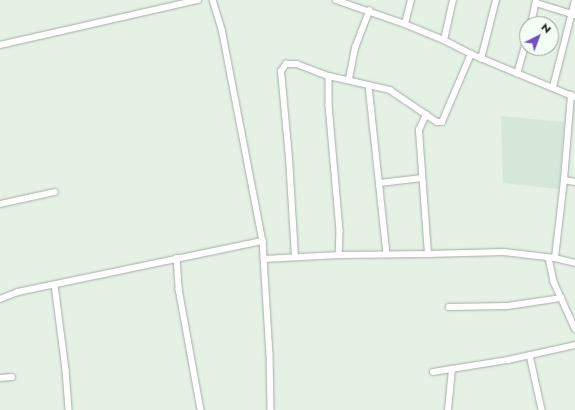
<!DOCTYPE html>
<style>
body{margin:0}
#map{position:relative;width:575px;height:410px;overflow:hidden;background:#e5f1e5;font-family:Jost,sans-serif}
div>[style]{position:absolute}
.built>*{inset:0;background:#d5e7d6}
.roads{filter:drop-shadow(0 0 1px #a2aea3) drop-shadow(0 0 1px #a2aea3)}
.street>*{height:5.5px;margin:-2.75px;padding:0 2.75px;transform-origin:2.75px;border-radius:2.75px;background:#fff}
span{translate:-50% -50%;white-space:nowrap;text-align:center;line-height:1.15;-webkit-text-stroke:4px #f2fef3;paint-order:stroke}
.north{position:absolute;left:519px;top:16px;width:40px;height:40px;box-sizing:border-box;background:#f2fef3;border:1px solid #969f97;border-radius:50%;rotate:42deg;font-size:11px;font-weight:700;line-height:16px;text-align:center;color:#0c100c}
.north::after{content:'';display:block;margin:auto;width:14px;height:18px;background:#774bc3;clip-path:polygon(50% 0,100% 100%,50% 72%,0 100%)}
</style>
<div id="map">
<div class="built">
<div style="clip-path:polygon(501px 116px,564px 122px,559px 189px,503px 183px)"></div>
</div>
<div class="roads">
<div class="street">
<div style="left:213px;top:0;width:30px;rotate:73deg"></div>
<div style="left:222px;top:29px;width:216px;rotate:79.1deg"></div>
<div style="left:263px;top:241px;width:113px;rotate:86.5deg"></div>
<div style="left:270px;top:354px;width:56px;rotate:89deg"></div>
<div style="left:336px;top:0;width:73px;rotate:19.2deg"></div>
<div style="left:405px;top:24px;width:42px;rotate:22.3deg"></div>
<div style="left:444px;top:40px;width:30px;rotate:27deg"></div>
<div style="left:471px;top:54px;width:113px;rotate:22.5deg"></div>
<div style="left:536px;top:3px;width:41px;rotate:17.1deg"></div>
<div style="left:405px;top:24px;width:25px;rotate:-76deg"></div>
<div style="left:531px;top:24px;width:24px;rotate:-78deg"></div>
<div style="left:444px;top:40px;width:41px;rotate:-77.3deg"></div>
<div style="left:0;top:45px;width:203px;rotate:-12.8deg"></div>
<div style="left:481px;top:59px;width:61px;rotate:-75.7deg"></div>
<div style="left:517px;top:74px;width:37px;rotate:-74deg"></div>
<div style="left:329px;top:76px;width:29px;rotate:90deg"></div>
<div style="left:329px;top:105px;width:126px;rotate:85deg"></div>
<div style="left:340px;top:231px;width:24px;rotate:92deg"></div>
<div style="left:349px;top:79px;width:32px;rotate:-79deg"></div>
<div style="left:355px;top:48px;width:40px;rotate:-69deg"></div>
<div style="left:369px;top:86px;width:169px;rotate:83.9deg"></div>
<div style="left:553px;top:87px;width:89px;rotate:-75.7deg"></div>
<div style="left:564px;top:180px;width:11px;rotate:10deg"></div>
<div style="left:380px;top:183px;width:42px;rotate:-6.8deg"></div>
<div style="left:0;top:204px;width:56px;rotate:-12.3deg"></div>
<div style="left:428px;top:254px;width:76px;rotate:-1.5deg"></div>
<div style="left:504px;top:252px;width:51px;rotate:6.7deg"></div>
<div style="left:555px;top:258px;width:21px;rotate:14deg"></div>
<div style="left:295px;top:257px;width:99px;rotate:-93.5deg"></div>
<div style="left:289px;top:158px;width:87px;rotate:-95.3deg"></div>
<div style="left:281px;top:71px;width:9px;rotate:-54deg"></div>
<div style="left:286px;top:64px;width:11px"></div>
<div style="left:297px;top:64px;width:34px;rotate:21deg"></div>
<div style="left:329px;top:76px;width:63px;rotate:12.9deg"></div>
<div style="left:390px;top:90px;width:57px;rotate:34.2deg"></div>
<div style="left:437px;top:122px;width:5px"></div>
<div style="left:442px;top:122px;width:74px;rotate:-66.9deg"></div>
<div style="left:177px;top:258px;width:31px;rotate:86deg"></div>
<div style="left:179px;top:289px;width:123px;rotate:79.7deg"></div>
<div style="left:549px;top:258px;width:25px;rotate:78deg"></div>
<div style="left:554px;top:282px;width:51px;rotate:65.5deg"></div>
<div style="left:555px;top:258px;width:79px;rotate:-83.4deg"></div>
<div style="left:564px;top:180px;width:85px;rotate:-85.3deg"></div>
<div style="left:264px;top:259px;width:75px;rotate:-3.1deg"></div>
<div style="left:339px;top:255px;width:89px;rotate:-0.6deg"></div>
<div style="left:428px;top:254px;width:124px;rotate:-94.2deg"></div>
<div style="left:419px;top:130px;width:17px;rotate:-65deg"></div>
<div style="left:55px;top:285px;width:86px;rotate:82.6deg"></div>
<div style="left:66px;top:370px;width:40px;rotate:85.7deg"></div>
<div style="left:0;top:299px;width:19px;rotate:-21deg"></div>
<div style="left:18px;top:292px;width:250px;rotate:-11.8deg"></div>
<div style="left:449px;top:307px;width:59px;rotate:-1deg"></div>
<div style="left:508px;top:306px;width:54px;rotate:-8.6deg"></div>
<div style="left:530px;top:355px;width:56px;rotate:77.7deg"></div>
<div style="left:433px;top:372px;width:76px;rotate:-9.1deg"></div>
<div style="left:508px;top:360px;width:69px;rotate:-12.6deg"></div>
<div style="left:0;top:378px;width:12px;rotate:-5deg"></div>
<div style="left:448px;top:410px;width:41px;rotate:-84.4deg"></div>
</div>
</div>
<div class="north">N</div>
</div>
